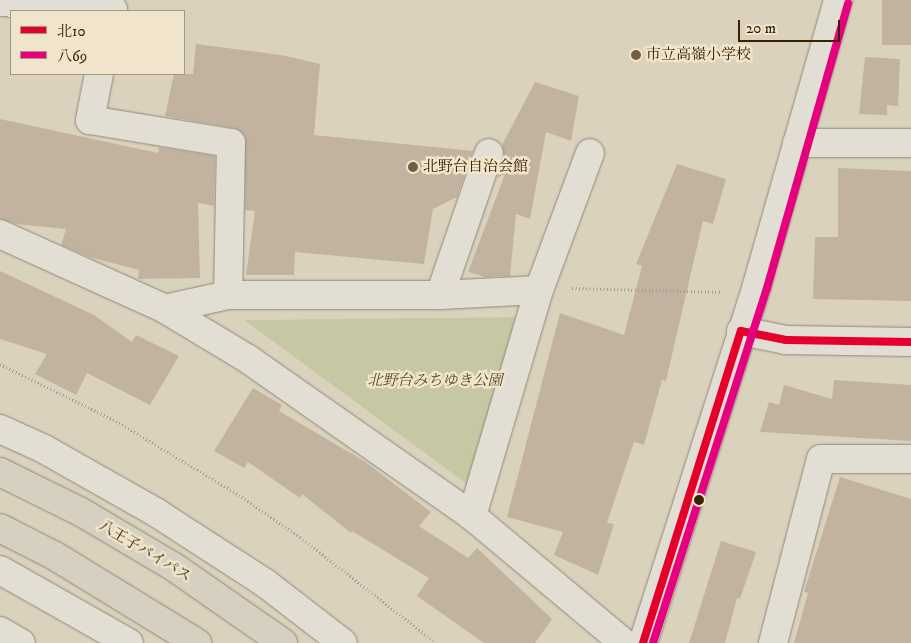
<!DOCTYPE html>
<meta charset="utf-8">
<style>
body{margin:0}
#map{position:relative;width:911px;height:643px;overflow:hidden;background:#dbd2bd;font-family:"IM FELL DW Pica","Noto Serif JP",serif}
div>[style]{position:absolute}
.green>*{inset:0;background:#c6c8a3}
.building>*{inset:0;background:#c2b3a0;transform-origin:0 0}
.path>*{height:3px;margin-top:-1.5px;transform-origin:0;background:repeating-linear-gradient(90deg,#a39c91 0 1px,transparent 0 3.5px)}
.roads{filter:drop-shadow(0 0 1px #908878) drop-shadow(0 0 1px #908878)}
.minor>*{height:28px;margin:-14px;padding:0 14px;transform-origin:14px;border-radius:14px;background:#e3ded4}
.highway>*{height:28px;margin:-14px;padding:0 14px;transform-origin:14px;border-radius:14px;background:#d7cfbf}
.bus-1>*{height:8px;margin:-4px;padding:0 4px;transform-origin:4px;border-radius:4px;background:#e4002b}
.bus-2>*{height:8px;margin:-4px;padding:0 4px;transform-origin:4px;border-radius:4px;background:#e5007d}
.dots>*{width:14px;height:14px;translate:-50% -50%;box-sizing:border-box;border:2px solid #f0e5cc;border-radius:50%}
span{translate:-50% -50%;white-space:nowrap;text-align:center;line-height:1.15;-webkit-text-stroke:5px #f0e5cc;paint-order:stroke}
.poi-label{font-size:15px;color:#392101}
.left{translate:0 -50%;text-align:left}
.park-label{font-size:15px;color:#584824;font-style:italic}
.street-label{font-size:15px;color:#392101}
.legend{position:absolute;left:10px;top:10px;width:175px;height:65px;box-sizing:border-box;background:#f0e5cc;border:1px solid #a7977b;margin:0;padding:6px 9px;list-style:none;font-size:15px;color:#392101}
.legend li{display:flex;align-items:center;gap:10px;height:25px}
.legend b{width:25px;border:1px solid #a7977b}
.scale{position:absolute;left:738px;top:20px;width:102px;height:22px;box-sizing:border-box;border:2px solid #392101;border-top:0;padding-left:6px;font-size:15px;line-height:18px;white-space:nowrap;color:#392101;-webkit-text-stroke:4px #f0e5cc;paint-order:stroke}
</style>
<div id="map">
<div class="green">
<div style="clip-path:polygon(525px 317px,467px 484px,244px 320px)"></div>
</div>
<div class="building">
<div style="left:882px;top:0;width:29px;height:45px"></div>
<div style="clip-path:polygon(196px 44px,281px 55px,320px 64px,314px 135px,473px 151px,457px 197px,433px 209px,424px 264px,295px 252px,294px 275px,246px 275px,255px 211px,245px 210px,245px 136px,234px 128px,165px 116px,174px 74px,193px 74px)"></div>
<div style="clip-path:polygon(865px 57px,900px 59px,898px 106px,887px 105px,887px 115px,859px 114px)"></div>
<div style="clip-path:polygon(535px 82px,579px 96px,571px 141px,546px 132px,530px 219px,516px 214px,510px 276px,485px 277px,468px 272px,505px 174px,497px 178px,504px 158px,502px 145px)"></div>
<div style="clip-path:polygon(0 119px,158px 153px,159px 147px,215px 156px,214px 206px,198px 203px,200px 278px,138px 279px,139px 270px,89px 257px,61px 245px,66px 229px,16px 224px,0 219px)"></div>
<div style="clip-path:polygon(677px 164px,726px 179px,713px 224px,703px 221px,666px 381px,662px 380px,644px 445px,634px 442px,607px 523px,614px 524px,598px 575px,554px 555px,563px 532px,507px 517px,560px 313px,624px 335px,642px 266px,636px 264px)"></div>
<div style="clip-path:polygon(838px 168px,911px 171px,911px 301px,813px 299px,815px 237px,838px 237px)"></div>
<div style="clip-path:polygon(0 271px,94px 315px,132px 342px,136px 335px,179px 356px,150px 405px,87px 373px,76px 395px,35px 374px,47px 354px,0 339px)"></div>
<div style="clip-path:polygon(834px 380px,911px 385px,911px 441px,760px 432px,769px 402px,779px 405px,784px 385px,832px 399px)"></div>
<div style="clip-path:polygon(253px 388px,282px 405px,279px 411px,364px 461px,431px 512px,419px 526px,468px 558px,477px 548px,552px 619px,535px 643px,484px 643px,417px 596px,429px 578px,352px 531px,351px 533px,302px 494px,300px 498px,248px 462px,244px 468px,214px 451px)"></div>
<div style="clip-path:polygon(840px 477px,911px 499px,911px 643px,794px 643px,808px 593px,804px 592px)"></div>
<div style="clip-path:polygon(721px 541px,756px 552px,740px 599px,737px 598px,725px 643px,689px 643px)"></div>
</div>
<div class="path">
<div style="left:572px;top:288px;width:149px;rotate:1.5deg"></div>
<div style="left:0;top:364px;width:129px;rotate:26.2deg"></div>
<div style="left:116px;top:421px;width:140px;rotate:31deg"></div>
<div style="left:236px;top:493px;width:78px;rotate:34.5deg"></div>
<div style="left:300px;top:537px;width:172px;rotate:37.9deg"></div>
</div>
<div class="roads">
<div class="minor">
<div style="left:0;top:2px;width:113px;rotate:3.5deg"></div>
<div style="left:99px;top:74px;width:47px;rotate:101.1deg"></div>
<div style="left:90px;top:120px;width:143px;rotate:9.3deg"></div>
<div style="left:231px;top:143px;width:152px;rotate:91.1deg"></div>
<div style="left:797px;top:143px;width:114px"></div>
<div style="left:0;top:234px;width:181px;rotate:24.4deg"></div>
<div style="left:165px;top:309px;width:97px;rotate:31.1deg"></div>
<div style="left:248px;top:359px;width:274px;rotate:35deg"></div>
<div style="left:472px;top:516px;width:198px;rotate:39.9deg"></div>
<div style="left:440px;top:295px;width:150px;rotate:-71deg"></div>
<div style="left:165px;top:309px;width:65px;rotate:-12.5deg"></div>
<div style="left:228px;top:295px;width:212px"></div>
<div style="left:440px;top:295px;width:99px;rotate:-2.9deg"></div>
<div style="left:741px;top:331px;width:46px;rotate:11.3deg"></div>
<div style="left:786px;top:340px;width:125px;rotate:0.9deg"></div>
<div style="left:0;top:429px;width:48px;rotate:24.4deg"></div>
<div style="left:44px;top:449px;width:130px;rotate:29.5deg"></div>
<div style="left:157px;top:513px;width:129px;rotate:32.9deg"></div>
<div style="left:265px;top:583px;width:98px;rotate:37.6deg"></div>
<div style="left:472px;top:516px;width:236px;rotate:-73.5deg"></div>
<div style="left:539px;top:290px;width:146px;rotate:-69.6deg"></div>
<div style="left:0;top:570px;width:148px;rotate:29.5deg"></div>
<div style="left:0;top:631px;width:24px;rotate:30deg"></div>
<div style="left:643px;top:643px;width:376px;rotate:-72.3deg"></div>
<div style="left:757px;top:285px;width:296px;rotate:-74.1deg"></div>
<div style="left:773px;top:643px;width:190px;rotate:-75.4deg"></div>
<div style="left:821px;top:459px;width:90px"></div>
</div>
<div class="highway">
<div style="left:0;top:472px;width:90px;rotate:26.3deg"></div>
<div style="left:81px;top:512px;width:108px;rotate:30.6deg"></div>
<div style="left:174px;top:567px;width:133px;rotate:34.9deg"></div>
<div style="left:0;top:528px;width:62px;rotate:27deg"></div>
<div style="left:55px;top:556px;width:167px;rotate:31.5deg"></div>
</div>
</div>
<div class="bus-1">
<div style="left:741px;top:331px;width:46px;rotate:11.3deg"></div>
<div style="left:786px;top:340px;width:125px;rotate:0.9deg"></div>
<div style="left:643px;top:643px;width:327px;rotate:-72.6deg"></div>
</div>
<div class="bus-2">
<div style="left:653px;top:643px;width:373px;rotate:-72.2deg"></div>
<div style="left:767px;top:288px;width:296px;rotate:-74.1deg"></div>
</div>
<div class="dots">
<div style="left:636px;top:55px;background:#725f43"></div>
<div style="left:413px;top:167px;background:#725f43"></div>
<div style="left:699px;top:500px;background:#392101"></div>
</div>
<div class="poi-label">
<span class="left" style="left:646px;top:55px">市立高嶺小学校</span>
<span class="left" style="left:423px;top:167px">北野台自治会館</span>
</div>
<div class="park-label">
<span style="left:435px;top:381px">北野台みちゆき公園</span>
</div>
<div class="street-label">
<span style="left:145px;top:551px;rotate:31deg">八王子バイパス</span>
</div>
<ul class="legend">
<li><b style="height:6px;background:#e4002b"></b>北10</li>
<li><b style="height:6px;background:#e5007d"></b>八69</li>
</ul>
<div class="scale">20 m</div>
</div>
